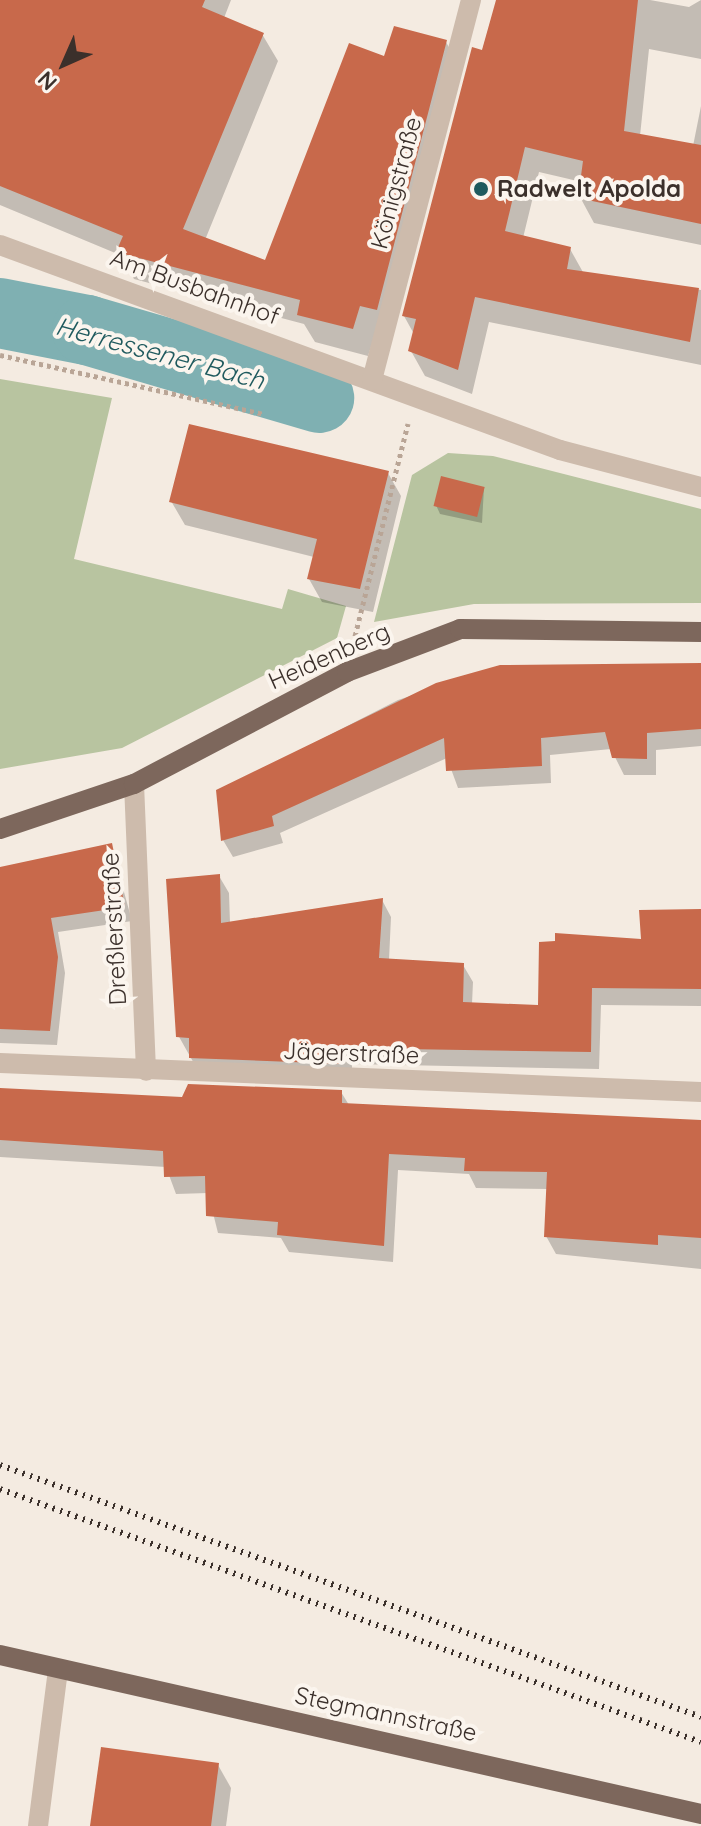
<!DOCTYPE html>
<meta charset="utf-8">
<style>
body{margin:0}
#map{position:relative;width:701px;height:1826px;overflow:hidden;background:#f4ebe1;font-family:Quicksand,sans-serif}
div>[style]{position:absolute}
.green>*{inset:0;background:#b8c4a0}
.shadow>*{inset:0;background:#0003}
.river>*{height:70px;margin:-35px;padding:0 35px;transform-origin:35px;border-radius:35px;background:#7fb0b2}
.building>*{inset:0;background:#c8694b;transform-origin:0 0}
.path>*{height:5px;margin-top:-2.5px;transform-origin:0;background:repeating-linear-gradient(90deg,#b9a596 0 4px,transparent 0 8px)}
.minor>*{height:20px;margin:-10px;padding:0 10px;transform-origin:10px;border-radius:10px;background:#cdbbac}
.major>*{height:20px;margin:-10px;padding:0 10px;transform-origin:10px;border-radius:10px;background:#7d675c}
.rail>*{height:6px;margin-top:-3px;transform-origin:0;background:repeating-linear-gradient(90deg,#3b302b 0 2px,transparent 0 8px)}
.dots>*{width:22px;height:22px;translate:-50% -50%;box-sizing:border-box;border:4px solid #fbf5ee;border-radius:50%}
span{translate:-50% -50%;white-space:nowrap;text-align:center;line-height:1.15;-webkit-text-stroke:8px #fbf5ee;paint-order:stroke}
.street-label{font-size:24px;color:#3b302b}
.poi-label{font-size:24px;color:#3b302b;font-weight:700}
.left{translate:0 -50%;text-align:left}
.water-label{font-size:26px;color:#1f5a5e;font-style:italic}
.north{position:absolute;left:24px;top:24px;width:80px;height:80px;-webkit-text-stroke:6px #fbf5ee;paint-order:stroke;rotate:225deg;font-size:22px;font-weight:700;line-height:32px;text-align:center;color:#3b302b}
.north::after{content:'';display:block;margin:auto;width:28px;height:36px;background:#3b302b;clip-path:polygon(50% 0,100% 100%,50% 72%,0 100%)}
</style>
<div id="map">
<div class="green">
<div style="clip-path:polygon(0 379px,112px 398px,74px 559px,282px 609px,288px 589px,346px 606px,337px 638px,122px 748px,0 769px)"></div>
<div style="clip-path:polygon(448px 453px,493px 456px,701px 509px,701px 603px,474px 604px,374px 622px,412px 475px)"></div>
</div>
<div class="shadow">
<div style="clip-path:polygon(0 0,231px 0,224px 18px,262px 34px,278px 61px,205px 240px,266px 262px,385px 59px,446px 42px,461px 69px,368px 356px,315px 342px,304px 324px,134px 279px,120px 255px,0 205px)"></div>
<div style="clip-path:polygon(497px 0,650px 0,689px 7px,701px 0,701px 59px,649px 49px,640px 136px,693px 146px,701px 106px,701px 245px,594px 223px,580px 197px,582px 182px,539px 172px,523px 238px,570px 249px,584px 274px,701px 290px,701px 365px,489px 322px,472px 394px,425px 376px,411px 351px,414px 334px,404px 316px)"></div>
<div style="clip-path:polygon(388px 473px,401px 496px,373px 612px,322px 602px,309px 579px,314px 557px,185px 525px,171px 501px)"></div>
<div style="clip-path:polygon(484px 488px,482px 523px,440px 514px,436px 505px)"></div>
<div style="clip-path:polygon(500px 667px,701px 669px,701px 746px,656px 750px,656px 775px,624px 775px,611px 749px,550px 755px,551px 783px,458px 788px,447px 758px,280px 833px,283px 843px,233px 857px,223px 840px,218px 792px,398px 700px)"></div>
<div style="clip-path:polygon(111px 845px,132px 921px,58px 932px,65px 973px,57px 1045px,0 1043px,0 870px)"></div>
<div style="clip-path:polygon(219px 876px,229px 893px,230px 923px,382px 900px,391px 917px,389px 960px,463px 965px,473px 982px,472px 1004px,540px 1007px,701px 911px,701px 1006px,601px 1005px,599px 1069px,352px 1064px,352px 1081px,200px 1074px,178px 1035px)"></div>
<div style="clip-path:polygon(0 1091px,183px 1099px,341px 1092px,349px 1105px,701px 1121px,701px 1269px,556px 1254px,546px 1236px,548px 1189px,476px 1188px,469px 1174px,398px 1170px,393px 1262px,289px 1252px,281px 1238px,218px 1233px,208px 1193px,176px 1194px,166px 1167px,0 1157px)"></div>
<div style="clip-path:polygon(218px 1765px,231px 1788px,226px 1826px,92px 1826px)"></div>
</div>
<div class="river">
<div style="left:0;top:313px;width:89px;rotate:11.1deg"></div>
<div style="left:87px;top:330px;width:242px;rotate:16.3deg"></div>
</div>
<div class="building">
<div style="clip-path:polygon(0 0,205px 0,202px 7px,264px 33px,183px 229px,265px 260px,349px 43px,384px 56px,394px 26px,447px 40px,377px 310px,360px 306px,353px 329px,297px 315px,300px 300px,116px 252px,123px 236px,0 186px)"></div>
<div style="clip-path:polygon(496px 0,638px 0,624px 131px,701px 145px,701px 224px,578px 198px,583px 161px,525px 147px,505px 231px,571px 247px,567px 269px,699px 288px,690px 342px,475px 297px,458px 370px,408px 351px,416px 319px,402px 316px,472px 47px,482px 50px)"></div>
<div style="clip-path:polygon(189px 424px,389px 471px,360px 589px,307px 579px,317px 539px,169px 502px)"></div>
<div style="left:441px;top:476px;width:45px;height:31px;rotate:14deg"></div>
<div style="clip-path:polygon(701px 663px,701px 729px,647px 733px,647px 759px,612px 758px,605px 732px,541px 738px,542px 766px,446px 771px,444px 738px,272px 816px,274px 826px,221px 841px,216px 790px,436px 683px,500px 665px)"></div>
<div style="clip-path:polygon(112px 843px,125px 907px,51px 918px,58px 957px,50px 1031px,0 1029px,0 867px)"></div>
<div style="clip-path:polygon(220px 874px,221px 923px,383px 898px,379px 958px,464px 963px,463px 1002px,538px 1005px,539px 942px,555px 941px,555px 933px,641px 939px,639px 910px,701px 909px,701px 989px,592px 988px,591px 1052px,343px 1048px,343px 1064px,189px 1058px,189px 1038px,176px 1037px,166px 879px)"></div>
<div style="clip-path:polygon(188px 1084px,342px 1090px,342px 1103px,701px 1120px,701px 1238px,658px 1235px,658px 1245px,544px 1237px,547px 1172px,464px 1171px,465px 1158px,389px 1154px,384px 1246px,277px 1235px,278px 1222px,206px 1216px,205px 1176px,164px 1177px,163px 1151px,0 1140px,0 1088px,182px 1097px)"></div>
<div style="clip-path:polygon(101px 1747px,219px 1763px,211px 1826px,90px 1826px)"></div>
</div>
<div class="path">
<div style="left:0;top:355px;width:270px;rotate:12.6deg"></div>
<div style="left:355px;top:636px;width:219px;rotate:-76deg"></div>
</div>
<div class="minor">
<div style="left:0;top:245px;width:596px;rotate:20.11deg"></div>
<div style="left:560px;top:450px;width:146px;rotate:14.7deg"></div>
<div style="left:372px;top:380px;width:393px;rotate:-75.4deg"></div>
<div style="left:134px;top:784px;width:287px;rotate:87.6deg"></div>
<div style="left:0;top:1063px;width:702px;rotate:2.37deg"></div>
<div style="left:38px;top:1826px;width:158px;rotate:-82.7deg"></div>
</div>
<div class="major">
<div style="left:0;top:829px;width:141px;rotate:-18.6deg"></div>
<div style="left:134px;top:784px;width:241px;rotate:-27.7deg"></div>
<div style="left:347px;top:672px;width:121px;rotate:-20.8deg"></div>
<div style="left:460px;top:629px;width:241px;rotate:0.7deg"></div>
<div style="left:0;top:1655px;width:719px;rotate:12.78deg"></div>
</div>
<div class="rail">
<div style="left:0;top:1465px;width:745px;rotate:19.77deg"></div>
<div style="left:0;top:1489px;width:745px;rotate:19.85deg"></div>
</div>
<div class="dots">
<div style="left:481px;top:189px;background:#1f5a5e"></div>
</div>
<div class="street-label">
<span style="left:396px;top:183px;rotate:-75deg">Königstraße</span>
<span style="left:195px;top:287px;rotate:20deg">Am Busbahnhof</span>
<span style="left:329px;top:656px;rotate:-24deg">Heidenberg</span>
<span style="left:114px;top:929px;rotate:-93deg">Dreßlerstraße</span>
<span style="left:351px;top:1053px;rotate:2deg">Jägerstraße</span>
<span style="left:386px;top:1714px;rotate:12deg">Stegmannstraße</span>
</div>
<div class="poi-label">
<span class="left" style="left:497px;top:189px">Radwelt Apolda</span>
</div>
<div class="water-label">
<span style="left:160px;top:353px;rotate:15deg">Herressener Bach</span>
</div>
<div class="north">N</div>
</div>
